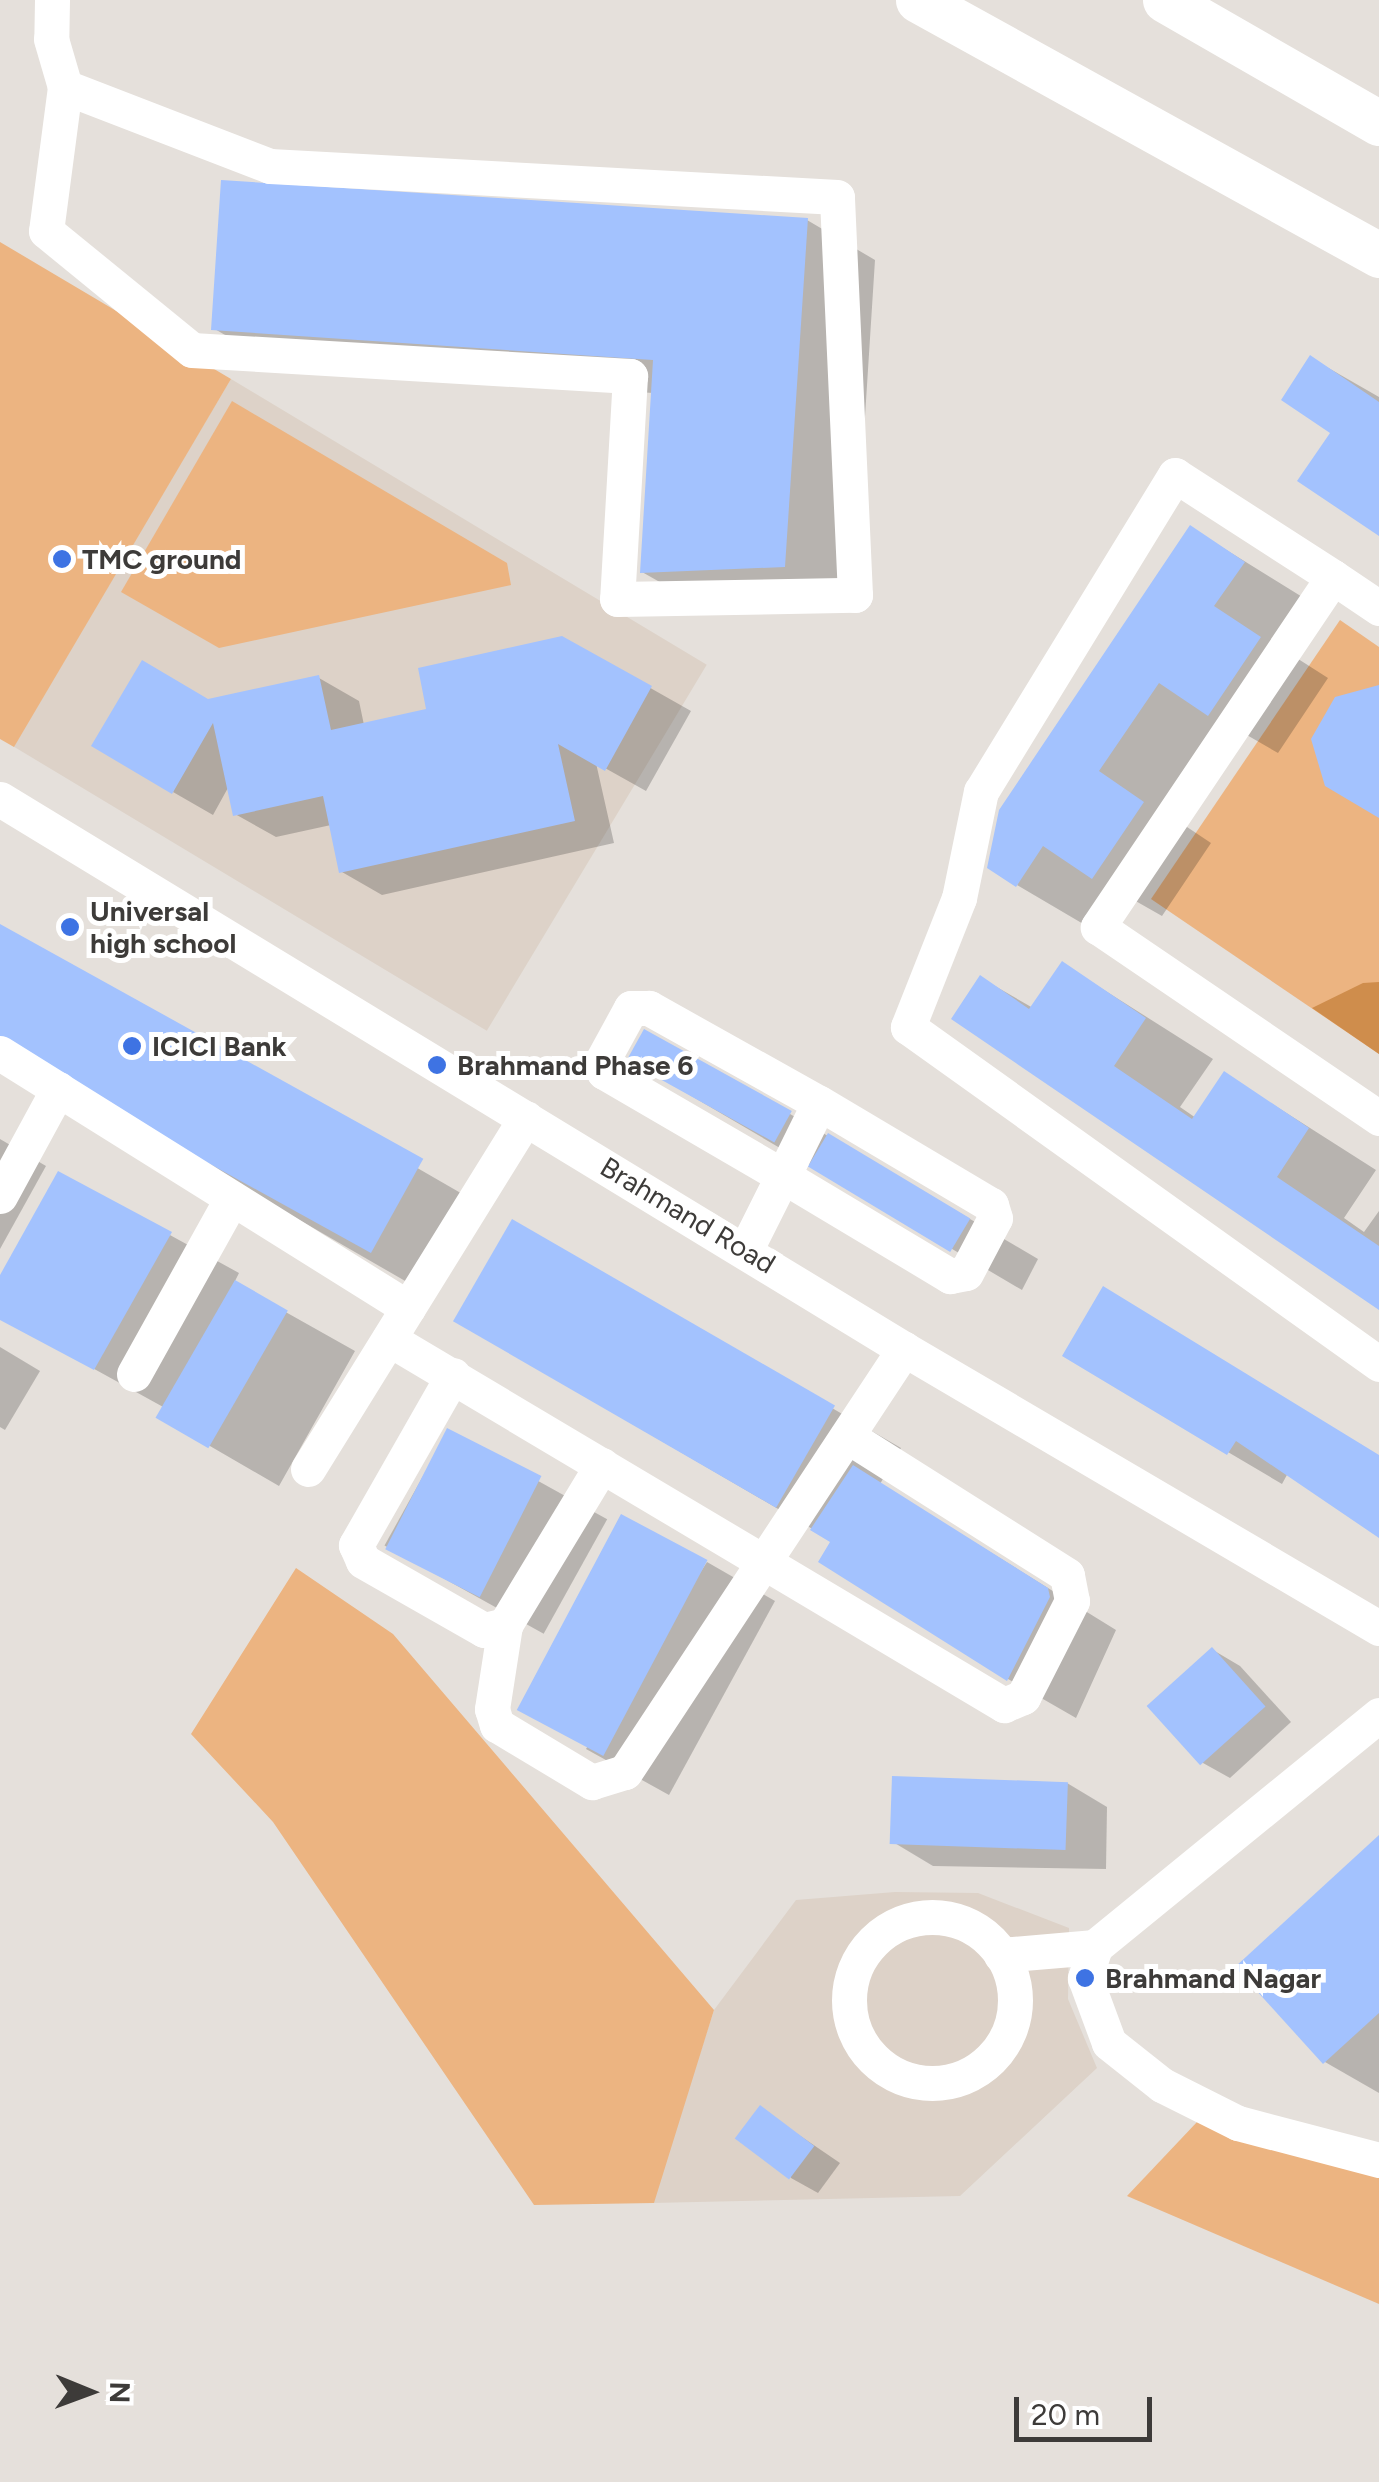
<!DOCTYPE html>
<style>
body{margin:0}
#map{position:relative;width:1379px;height:2482px;overflow:hidden;background:#e5e0db;font-family:Figtree,sans-serif}
div>[style]{position:absolute}
.built>*{inset:0;background:#ddd2c8;transform-origin:0 0}
.green>*{inset:0;background:#ecb481}
.water>*{inset:0;background:#cf8d4c}
.shadow>*{inset:0;background:#0003;transform-origin:0 0}
.building>*{inset:0;background:#a3c2fe;transform-origin:0 0}
.minor>*{height:35px;margin:-17.5px;padding:0 17.5px;transform-origin:17.5px;border-radius:17.5px;background:#fff}
.minor>.ring{margin:-17.5px;padding:0;box-sizing:content-box;background:none;border:35px solid #fff;border-radius:50%}
.tertiary>*{height:45px;margin:-22.5px;padding:0 22.5px;transform-origin:22.5px;border-radius:22.5px;background:#fff}
.dots>*{width:28px;height:28px;translate:-50% -50%;box-sizing:border-box;border:5px solid #fff;border-radius:50%}
span{translate:-50% -50%;white-space:nowrap;text-align:center;line-height:1.15;-webkit-text-stroke:10px #fff;paint-order:stroke}
.poi-label{font-size:28px;color:#3d3b39;font-weight:700}
.left{translate:0 -50%;text-align:left}
.street-label{font-size:28px;color:#3d3b39}
.north{position:absolute;left:40px;top:2342px;width:100px;height:100px;-webkit-text-stroke:8px #fff;paint-order:stroke;rotate:91deg;font-size:28px;font-weight:700;line-height:40px;text-align:center;color:#3d3b39}
.north::after{content:'';display:block;margin:auto;width:35px;height:45px;background:#3d3b39;clip-path:polygon(50% 0,100% 100%,50% 72%,0 100%)}
.scale{position:absolute;left:1014px;top:2397px;width:138px;height:45px;box-sizing:border-box;border:5px solid #3d3b39;border-top:0;padding-left:12px;font-size:30px;line-height:35px;white-space:nowrap;color:#3d3b39;-webkit-text-stroke:8px #fff;paint-order:stroke}
</style>
<div id="map">
<div class="built">
<div style="left:231px;top:379px;width:555px;height:427px;rotate:31deg"></div>
<div style="clip-path:polygon(895px 1892px,978px 1893px,1069px 1928px,1068px 1999px,1097px 2068px,960px 2196px,652px 2203px,714px 2010px,796px 1900px)"></div>
</div>
<div class="green">
<div style="clip-path:polygon(0 242px,231px 379px,14px 747px,0 739px)"></div>
<div style="clip-path:polygon(232px 401px,507px 563px,511px 585px,219px 648px,121px 592px)"></div>
<div style="clip-path:polygon(1340px 620px,1379px 647px,1379px 1054px,1151px 899px)"></div>
<div style="clip-path:polygon(296px 1568px,393px 1634px,714px 2010px,654px 2203px,534px 2205px,273px 1822px,191px 1734px)"></div>
<div style="clip-path:polygon(1197px 2122px,1379px 2173px,1379px 2304px,1127px 2196px)"></div>
</div>
<div class="water">
<div style="clip-path:polygon(1379px 982px,1379px 1054px,1312px 1008px,1363px 983px)"></div>
</div>
<div class="shadow">
<div style="clip-path:polygon(807px 220px,875px 260px,853px 605px,711px 611px,642px 572px,653px 393px,282px 368px,213px 328px)"></div>
<div style="clip-path:polygon(1311px 358px,1379px 397px,1379px 533px,1333px 432px)"></div>
<div style="clip-path:polygon(1191px 528px,1312px 603px,1281px 648px,1328px 678px,1278px 753px,1226px 723px,1166px 813px,1211px 843px,1162px 916px,1111px 887px,1085px 925px,1017px 885px)"></div>
<div style="clip-path:polygon(562px 638px,691px 711px,646px 791px,596px 763px,614px 843px,382px 895px,342px 872px,331px 825px,276px 837px,235px 814px,229px 786px,213px 815px,173px 792px,208px 702px,319px 678px,359px 701px,364px 725px,429px 711px)"></div>
<div style="left:0;top:927px;width:561px;height:104px;rotate:30deg"></div>
<div style="clip-path:polygon(1063px 964px,1213px 1059px,1180px 1107px,1196px 1118px,1225px 1074px,1376px 1170px,1344px 1218px,1364px 1232px,1379px 1211px,1379px 1307px,981px 978px,1033px 1008px)"></div>
<div style="clip-path:polygon(630px 1060px,790px 1114px,897px 1176px,1038px 1259px,1022px 1290px)"></div>
<div style="clip-path:polygon(0 1139px,46px 1166px,0 1249px)"></div>
<div style="clip-path:polygon(59px 1174px,239px 1273px,234px 1283px,355px 1351px,279px 1486px,160px 1417px,165px 1408px,0 1317px,0 1280px)"></div>
<div style="clip-path:polygon(512px 1223px,901px 1448px,880px 1484px,1116px 1630px,1076px 1718px,1008px 1679px,833px 1541px,456px 1321px)"></div>
<div style="clip-path:polygon(0 1347px,40px 1371px,5px 1430px,0 1427px)"></div>
<div style="clip-path:polygon(1065px 1356px,1379px 1458px,1379px 1534px,1288px 1473px,1282px 1484px)"></div>
<div style="left:448px;top:1431px;width:182px;height:131px;rotate:29deg"></div>
<div style="clip-path:polygon(707px 1562px,775px 1601px,669px 1795px,586px 1749px)"></div>
<div style="clip-path:polygon(1213px 1650px,1240px 1666px,1291px 1722px,1230px 1778px,1203px 1763px)"></div>
<div style="clip-path:polygon(1067px 1783px,1107px 1807px,1106px 1869px,933px 1866px,893px 1842px)"></div>
<div style="clip-path:polygon(1379px 1839px,1379px 2093px,1325px 2062px)"></div>
<div style="clip-path:polygon(761px 2109px,840px 2163px,818px 2193px,791px 2178px)"></div>
</div>
<div class="building">
<div style="clip-path:polygon(221px 180px,808px 218px,785px 567px,640px 573px,653px 360px,211px 330px)"></div>
<div style="clip-path:polygon(1310px 355px,1379px 402px,1379px 536px,1297px 481px,1330px 433px,1281px 400px)"></div>
<div style="clip-path:polygon(1190px 525px,1245px 562px,1214px 606px,1261px 637px,1208px 716px,1159px 683px,1099px 771px,1144px 802px,1092px 879px,1043px 846px,1016px 887px,987px 868px,999px 810px)"></div>
<div style="clip-path:polygon(562px 636px,652px 686px,605px 771px,558px 744px,575px 821px,339px 873px,323px 796px,233px 816px,213px 723px,172px 794px,91px 746px,142px 660px,208px 699px,319px 675px,331px 730px,426px 709px,418px 668px)"></div>
<div style="clip-path:polygon(1379px 685px,1379px 818px,1325px 786px,1311px 739px,1335px 697px)"></div>
<div style="left:0;top:924px;width:484px;height:108px;rotate:29deg"></div>
<div style="clip-path:polygon(1062px 961px,1146px 1018px,1114px 1066px,1192px 1119px,1224px 1071px,1309px 1128px,1277px 1177px,1379px 1246px,1379px 1310px,951px 1019px,980px 975px,1029px 1009px)"></div>
<div style="left:644px;top:1029px;width:169px;height:36px;rotate:29deg"></div>
<div style="left:828px;top:1133px;width:166px;height:39px;rotate:31deg"></div>
<div style="clip-path:polygon(58px 1171px,172px 1232px,94px 1370px,0 1320px,0 1275px)"></div>
<div style="left:512px;top:1219px;width:373px;height:118px;rotate:30deg"></div>
<div style="left:235px;top:1280px;width:61px;height:159px;rotate:30deg"></div>
<div style="clip-path:polygon(1103px 1286px,1379px 1455px,1379px 1538px,1236px 1441px,1227px 1455px,1062px 1356px)"></div>
<div style="left:447px;top:1428px;width:106px;height:136px;rotate:27deg"></div>
<div style="clip-path:polygon(853px 1465px,1048px 1588px,1050px 1597px,1007px 1681px,818px 1562px,830px 1542px,810px 1530px)"></div>
<div style="left:621px;top:1514px;width:98px;height:222px;rotate:28deg"></div>
<div style="left:1212px;top:1647px;width:80px;height:88px;rotate:48deg"></div>
<div style="left:892px;top:1776px;width:176px;height:68px;rotate:2deg"></div>
<div style="clip-path:polygon(1379px 1835px,1379px 2013px,1323px 2064px,1235px 1967px)"></div>
<div style="left:760px;top:2105px;width:68px;height:42px;rotate:37deg"></div>
</div>
<div class="minor">
<div style="left:52px;top:0;width:39px;rotate:91deg"></div>
<div style="left:51px;top:39px;width:50px;rotate:73.7deg"></div>
<div style="left:65px;top:87px;width:145px;rotate:97.5deg"></div>
<div style="left:46px;top:231px;width:188px;rotate:39.2deg"></div>
<div style="left:192px;top:350px;width:439px;rotate:3.4deg"></div>
<div style="left:630px;top:376px;width:223px;rotate:93.3deg"></div>
<div style="left:617px;top:599px;width:238px;rotate:-1deg"></div>
<div style="left:855px;top:595px;width:398px;rotate:-92.6deg"></div>
<div style="left:837px;top:197px;width:568px;rotate:-176.87deg"></div>
<div style="left:270px;top:166px;width:220px;rotate:-158.9deg"></div>
<div style="left:1333px;top:577px;width:188px;rotate:-147.2deg"></div>
<div style="left:1175px;top:475px;width:371px;rotate:121.5deg"></div>
<div style="left:981px;top:791px;width:109px;rotate:101.6deg"></div>
<div style="left:959px;top:898px;width:139px;rotate:111.6deg"></div>
<div style="left:908px;top:1027px;width:579px;rotate:35.58deg"></div>
<div style="left:1379px;top:608px;width:55px;rotate:-146deg"></div>
<div style="left:1333px;top:577px;width:422px;rotate:123.9deg"></div>
<div style="left:1098px;top:927px;width:340px;rotate:34.2deg"></div>
<div style="left:0;top:799px;width:1058px;rotate:31.32deg"></div>
<div style="left:904px;top:1349px;width:551px;rotate:30.43deg"></div>
<div style="left:0;top:1053px;width:481px;rotate:32deg"></div>
<div style="left:0;top:1196px;width:122px;rotate:-61.5deg"></div>
<div style="left:746px;top:1249px;width:69px;rotate:-63.4deg"></div>
<div style="left:777px;top:1187px;width:13px;rotate:-61deg"></div>
<div style="left:783px;top:1176px;width:81px;rotate:-63.7deg"></div>
<div style="left:819px;top:1103px;width:195px;rotate:-150.8deg"></div>
<div style="left:649px;top:1008px;width:18px;rotate:180deg"></div>
<div style="left:631px;top:1008px;width:60px;rotate:118.7deg"></div>
<div style="left:602px;top:1061px;width:11px;rotate:80deg"></div>
<div style="left:604px;top:1072px;width:207px;rotate:30.2deg"></div>
<div style="left:783px;top:1176px;width:195px;rotate:30.9deg"></div>
<div style="left:950px;top:1276px;width:16px;rotate:-11deg"></div>
<div style="left:966px;top:1273px;width:62px;rotate:-62.2deg"></div>
<div style="left:995px;top:1218px;width:14px;rotate:-107deg"></div>
<div style="left:991px;top:1205px;width:200px;rotate:-149.3deg"></div>
<div style="left:389px;top:1339px;width:716px;rotate:30.76deg"></div>
<div style="left:1004px;top:1705px;width:21px;rotate:-23deg"></div>
<div style="left:1023px;top:1697px;width:108px;rotate:-63deg"></div>
<div style="left:1072px;top:1601px;width:26px;rotate:-101deg"></div>
<div style="left:1067px;top:1575px;width:260px;rotate:-147.7deg"></div>
<div style="left:134px;top:1374px;width:201px;rotate:-60.9deg"></div>
<div style="left:453px;top:1375px;width:196px;rotate:119.7deg"></div>
<div style="left:356px;top:1545px;width:17px;rotate:66deg"></div>
<div style="left:363px;top:1561px;width:139px;rotate:29.7deg"></div>
<div style="left:484px;top:1630px;width:22px;rotate:-13deg"></div>
<div style="left:505px;top:1625px;width:187px;rotate:-58.8deg"></div>
<div style="left:308px;top:1469px;width:413px;rotate:-58.2deg"></div>
<div style="left:505px;top:1625px;width:85px;rotate:98.8deg"></div>
<div style="left:492px;top:1709px;width:17px;rotate:73deg"></div>
<div style="left:497px;top:1725px;width:111px;rotate:31deg"></div>
<div style="left:592px;top:1782px;width:34px;rotate:-17deg"></div>
<div style="left:625px;top:1772px;width:507px;rotate:-56.59deg"></div>
<div style="left:1379px;top:1715px;width:367px;rotate:140.8deg"></div>
<div style="left:1095px;top:1947px;width:33px;rotate:108deg"></div>
<div style="left:1085px;top:1978px;width:69px;rotate:69.7deg"></div>
<div style="left:1109px;top:2043px;width:68px;rotate:38.4deg"></div>
<div style="left:1162px;top:2085px;width:85px;rotate:26.6deg"></div>
<div style="left:1238px;top:2123px;width:146px;rotate:14.7deg"></div>
<div class="ring" style="left:849px;top:1917px;width:131px;height:131px"></div>
<div style="left:1001px;top:1955px;width:94px;rotate:-4.9deg"></div>
</div>
<div class="tertiary">
<div style="left:918px;top:0;width:527px;rotate:28.95deg"></div>
<div style="left:1165px;top:0;width:247px;rotate:29.9deg"></div>
</div>
<div class="dots">
<div style="left:62px;top:559px;background:#3e73e3"></div>
<div style="left:70px;top:927px;background:#3e73e3"></div>
<div style="left:132px;top:1046px;background:#3e73e3"></div>
<div style="left:437px;top:1065px;background:#3e73e3"></div>
<div style="left:1085px;top:1978px;background:#3e73e3"></div>
</div>
<div class="poi-label">
<span class="left" style="left:82px;top:559px">TMC ground</span>
<span class="left" style="left:90px;top:927px">Universal<br>high school</span>
<span class="left" style="left:152px;top:1046px">ICICI Bank</span>
<span class="left" style="left:457px;top:1065px">Brahmand Phase 6</span>
<span class="left" style="left:1105px;top:1978px">Brahmand Nagar</span>
</div>
<div class="street-label">
<span style="left:688px;top:1215px;rotate:31deg">Brahmand Road</span>
</div>
<div class="north">N</div>
<div class="scale">20 m</div>
</div>
